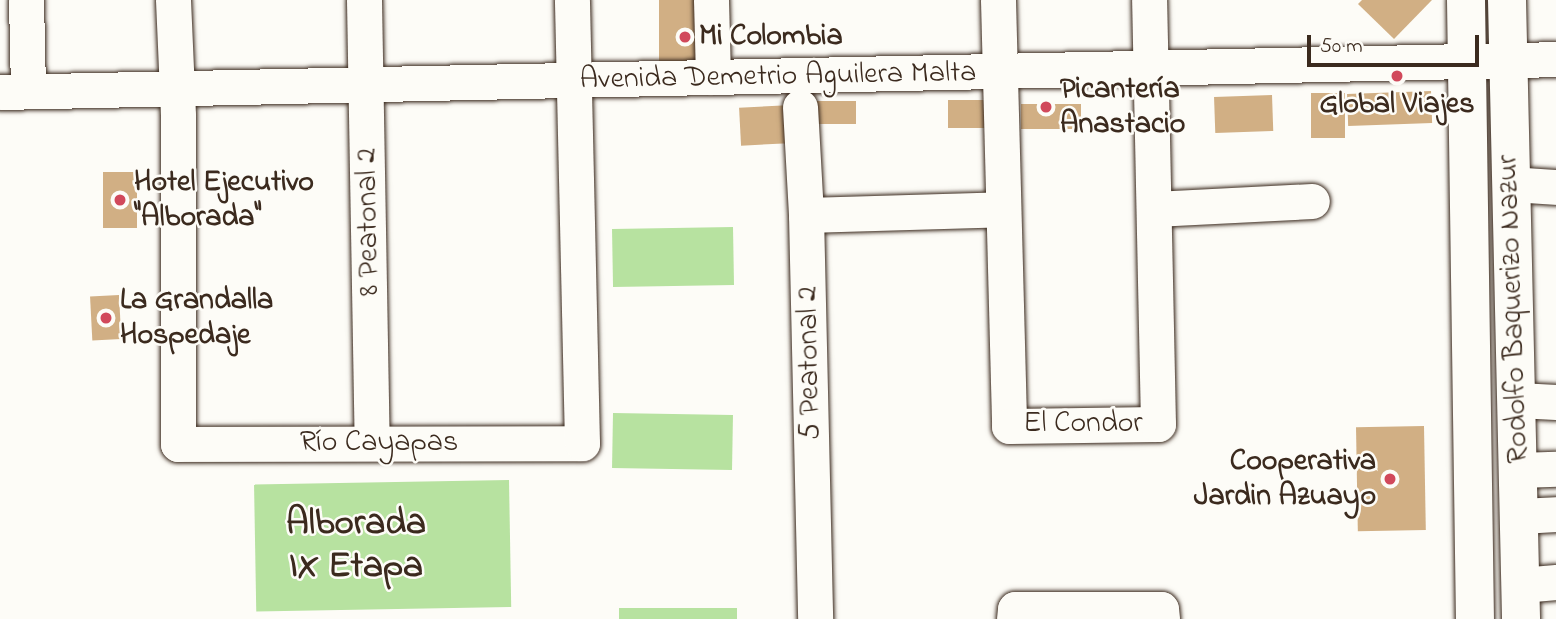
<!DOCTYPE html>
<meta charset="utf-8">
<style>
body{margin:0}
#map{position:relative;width:1556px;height:619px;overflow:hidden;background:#fdfcf7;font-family:"Indie Flower",sans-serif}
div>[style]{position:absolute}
.green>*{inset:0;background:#b7e2a0;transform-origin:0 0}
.building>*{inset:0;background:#d1af84;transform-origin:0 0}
.roads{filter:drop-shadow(0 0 2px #3b2a1e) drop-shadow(0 0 2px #3b2a1e)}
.minor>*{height:35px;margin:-17.5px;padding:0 17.5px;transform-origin:17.5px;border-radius:17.5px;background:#fdfcf7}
.major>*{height:38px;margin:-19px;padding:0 19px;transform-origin:19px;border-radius:19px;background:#fdfcf7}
.dots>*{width:19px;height:19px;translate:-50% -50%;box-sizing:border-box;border:4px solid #fdfcf7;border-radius:50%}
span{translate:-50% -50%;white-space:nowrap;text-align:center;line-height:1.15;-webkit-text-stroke:5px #fdfcf7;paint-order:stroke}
.poi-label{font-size:30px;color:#3b2a1e;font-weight:700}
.left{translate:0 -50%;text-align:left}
.right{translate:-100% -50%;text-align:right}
.street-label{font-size:30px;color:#3b2a1e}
.district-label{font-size:37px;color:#3b2a1e;font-weight:700}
.scale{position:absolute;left:1307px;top:35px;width:172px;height:32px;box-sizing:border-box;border:4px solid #3b2a1e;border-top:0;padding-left:9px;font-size:21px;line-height:24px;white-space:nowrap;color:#3b2a1e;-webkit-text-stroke:5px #fdfcf7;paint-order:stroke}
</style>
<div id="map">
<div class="green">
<div style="left:733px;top:227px;width:58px;height:121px;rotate:89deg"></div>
<div style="left:613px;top:413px;width:120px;height:55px;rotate:1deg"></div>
<div style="left:509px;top:480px;width:127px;height:255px;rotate:89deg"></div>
<div style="left:737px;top:608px;width:11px;height:118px;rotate:90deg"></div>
</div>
<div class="building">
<div style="left:659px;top:0;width:47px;height:62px"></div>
<div style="clip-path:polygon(1362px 0,1432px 0,1394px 39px,1358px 4px)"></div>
<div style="left:1431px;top:91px;width:32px;height:84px;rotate:88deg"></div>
<div style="left:1345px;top:93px;width:45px;height:34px;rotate:90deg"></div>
<div style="left:1272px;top:95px;width:36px;height:58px;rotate:88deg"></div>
<div style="left:987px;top:100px;width:28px;height:39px;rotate:90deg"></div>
<div style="left:856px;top:101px;width:23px;height:45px;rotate:90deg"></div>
<div style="left:1081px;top:104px;width:25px;height:60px;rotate:90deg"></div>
<div style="left:792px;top:105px;width:38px;height:53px;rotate:87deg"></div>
<div style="left:103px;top:172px;width:34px;height:56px"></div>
<div style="left:119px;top:295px;width:44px;height:29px;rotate:87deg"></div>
<div style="left:1424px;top:426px;width:104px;height:68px;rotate:89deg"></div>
</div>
<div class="roads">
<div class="minor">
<div style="left:26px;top:0;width:91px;rotate:88.7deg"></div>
<div style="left:173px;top:0;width:116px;rotate:87.5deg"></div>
<div style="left:178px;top:116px;width:328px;rotate:90deg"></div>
<div style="left:178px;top:444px;width:404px;rotate:-0.1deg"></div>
<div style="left:582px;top:443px;width:443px;rotate:-91.3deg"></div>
<div style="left:364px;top:0;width:443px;rotate:89deg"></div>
<div style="left:711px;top:0;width:77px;rotate:88.5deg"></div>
<div style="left:998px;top:0;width:426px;rotate:88.5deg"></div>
<div style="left:1009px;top:426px;width:149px;rotate:-0.8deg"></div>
<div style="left:1158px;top:424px;width:424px;rotate:-91.2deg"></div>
<div style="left:0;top:92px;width:1556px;rotate:-1.21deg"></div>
<div style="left:800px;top:107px;width:108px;rotate:86.8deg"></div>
<div style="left:806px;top:215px;width:404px;rotate:88.7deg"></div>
<div style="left:1511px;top:184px;width:45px;rotate:3.8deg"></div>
<div style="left:1154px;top:209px;width:158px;rotate:-2.9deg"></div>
<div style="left:806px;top:215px;width:197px;rotate:-1.7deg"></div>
<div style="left:1518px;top:400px;width:38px;rotate:3deg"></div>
<div style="left:1519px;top:470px;width:37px;rotate:-2deg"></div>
<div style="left:1520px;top:516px;width:36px;rotate:-3deg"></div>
<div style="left:1521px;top:585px;width:35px;rotate:-5deg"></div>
<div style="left:1014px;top:619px;width:10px;rotate:-84deg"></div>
<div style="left:1015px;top:609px;width:146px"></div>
<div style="left:1161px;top:609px;width:10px;rotate:84deg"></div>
</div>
<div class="major">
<div style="left:1466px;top:0;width:619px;rotate:89.17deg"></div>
<div style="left:1507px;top:0;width:619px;rotate:88.7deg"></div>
</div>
</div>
<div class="dots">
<div style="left:685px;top:37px;background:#d1495b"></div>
<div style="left:1397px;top:76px;background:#d1495b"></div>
<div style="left:1046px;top:107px;background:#d1495b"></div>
<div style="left:120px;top:200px;background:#d1495b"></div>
<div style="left:106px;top:318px;background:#d1495b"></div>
<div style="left:1390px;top:479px;background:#d1495b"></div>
</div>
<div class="poi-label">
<span class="left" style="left:699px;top:37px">Mi Colombia</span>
<span class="left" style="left:1060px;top:107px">Picantería<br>Anastacio</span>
<span style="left:1397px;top:105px">Global Viajes</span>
<span class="left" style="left:134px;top:200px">Hotel Ejecutivo<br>"Alborada"</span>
<span class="left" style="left:120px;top:318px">La Grandalla<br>Hospedaje</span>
<span class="right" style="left:1376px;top:479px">Cooperativa<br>Jardin Azuayo</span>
</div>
<div class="street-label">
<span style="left:778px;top:77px;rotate:-1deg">Avenida Demetrio Aguilera Malta</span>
<span style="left:369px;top:222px;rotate:-91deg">8 Peatonal 2</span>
<span style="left:1514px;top:309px;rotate:-92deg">Rodolfo Baquerizo Nazur</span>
<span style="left:810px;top:363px;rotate:-91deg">5 Peatonal 2</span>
<span style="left:1083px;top:424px">El Condor</span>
<span style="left:379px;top:443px">Río Cayapas</span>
</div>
<div class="district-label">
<span style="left:356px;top:546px">Alborada<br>IX Etapa</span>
</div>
<div class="scale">50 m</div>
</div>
